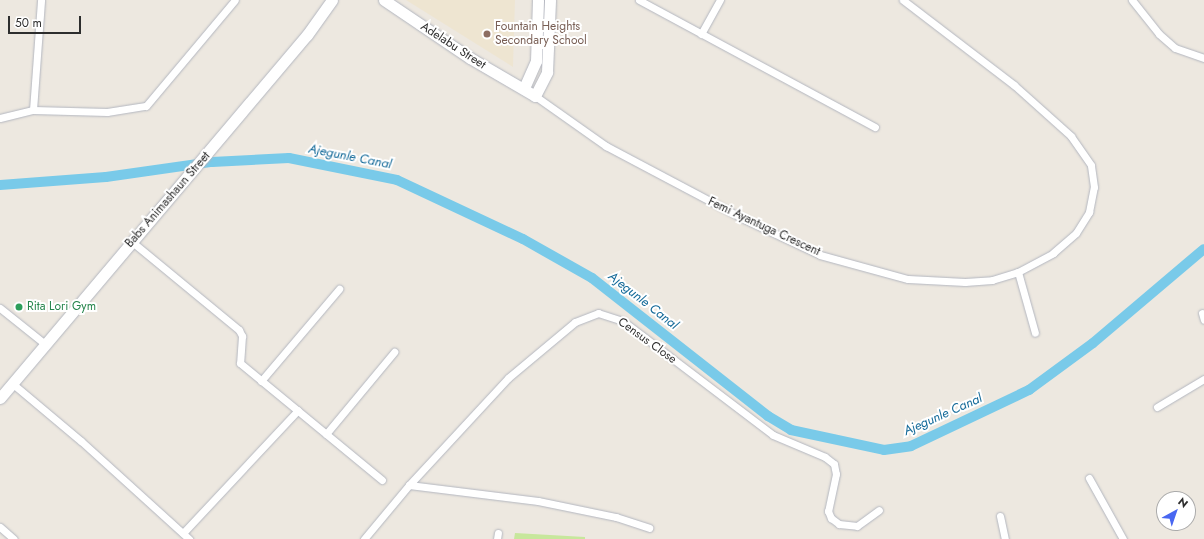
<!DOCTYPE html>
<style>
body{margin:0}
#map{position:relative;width:1204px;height:539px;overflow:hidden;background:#ede8e0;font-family:Jost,sans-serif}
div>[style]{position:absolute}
.education>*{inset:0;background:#eee5d1}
.pitch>*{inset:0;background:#c7e79c}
.canal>*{height:10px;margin:-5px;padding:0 5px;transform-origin:5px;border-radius:5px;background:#79cae9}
.roads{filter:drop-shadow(0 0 1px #b3b6bf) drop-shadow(0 0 1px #b3b6bf)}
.street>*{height:7px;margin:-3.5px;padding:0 3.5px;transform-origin:3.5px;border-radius:3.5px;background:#fff}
.secondary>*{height:11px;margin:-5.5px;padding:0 5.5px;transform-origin:5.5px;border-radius:5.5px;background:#fff}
.dots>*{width:11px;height:11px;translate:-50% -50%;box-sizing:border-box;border:2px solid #fff;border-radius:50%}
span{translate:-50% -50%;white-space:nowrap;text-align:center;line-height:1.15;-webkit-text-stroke:4px #fff;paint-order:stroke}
.education-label{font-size:12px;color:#785e54}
.left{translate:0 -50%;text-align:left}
.street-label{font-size:12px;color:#2d2d2d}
.leisure-label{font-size:12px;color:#27864d}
.water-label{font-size:13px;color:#146a99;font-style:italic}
.north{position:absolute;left:1156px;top:491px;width:40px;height:40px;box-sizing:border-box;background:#fff;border:1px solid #ababab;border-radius:50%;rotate:40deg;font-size:11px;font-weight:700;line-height:16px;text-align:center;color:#2d2d2d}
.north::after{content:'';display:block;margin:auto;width:14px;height:18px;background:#4967f1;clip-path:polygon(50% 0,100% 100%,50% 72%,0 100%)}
.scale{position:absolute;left:8px;top:16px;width:73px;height:18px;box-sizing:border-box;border:2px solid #2d2d2d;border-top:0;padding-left:5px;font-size:12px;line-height:14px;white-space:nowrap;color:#2d2d2d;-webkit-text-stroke:3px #fff;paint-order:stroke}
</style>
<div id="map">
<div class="education">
<div style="clip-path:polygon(406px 0,515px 0,513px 67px)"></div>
</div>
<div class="pitch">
<div style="clip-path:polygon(515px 533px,585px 537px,585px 539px,514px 539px)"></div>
</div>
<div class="canal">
<div style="left:0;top:185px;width:106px;rotate:-4.3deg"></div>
<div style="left:106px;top:177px;width:107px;rotate:-8.1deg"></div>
<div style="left:212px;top:162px;width:77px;rotate:-3deg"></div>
<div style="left:289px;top:158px;width:110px;rotate:11.5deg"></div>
<div style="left:397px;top:180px;width:139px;rotate:25.1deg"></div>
<div style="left:523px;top:239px;width:79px;rotate:29.5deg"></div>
<div style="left:592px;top:278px;width:224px;rotate:38.1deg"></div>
<div style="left:768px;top:416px;width:27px;rotate:31deg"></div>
<div style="left:791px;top:430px;width:95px;rotate:12.1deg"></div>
<div style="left:884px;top:450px;width:27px;rotate:-8deg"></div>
<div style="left:911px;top:446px;width:131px;rotate:-25.4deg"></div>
<div style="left:1029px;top:390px;width:79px;rotate:-36.3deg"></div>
<div style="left:1093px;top:343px;width:145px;rotate:-40.3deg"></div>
</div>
<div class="roads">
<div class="street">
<div style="left:639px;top:0;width:268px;rotate:28.3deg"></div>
<div style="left:1132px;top:0;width:43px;rotate:51.5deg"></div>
<div style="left:1159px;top:34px;width:21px;rotate:41deg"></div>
<div style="left:1175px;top:48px;width:31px;rotate:19deg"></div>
<div style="left:701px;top:34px;width:39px;rotate:-61deg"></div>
<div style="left:535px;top:96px;width:87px;rotate:35.2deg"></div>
<div style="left:606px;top:146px;width:156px;rotate:27.9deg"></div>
<div style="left:744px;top:219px;width:84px;rotate:25.3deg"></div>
<div style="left:820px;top:255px;width:91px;rotate:15.3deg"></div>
<div style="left:908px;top:279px;width:57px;rotate:3deg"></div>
<div style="left:965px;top:282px;width:27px;rotate:-4deg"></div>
<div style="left:992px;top:280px;width:27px;rotate:-17deg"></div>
<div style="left:1018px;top:272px;width:40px;rotate:-28deg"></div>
<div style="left:1053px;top:253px;width:30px;rotate:-41deg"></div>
<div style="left:1076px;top:233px;width:25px;rotate:-58deg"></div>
<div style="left:1089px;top:212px;width:25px;rotate:-79deg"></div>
<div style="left:1094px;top:187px;width:22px;rotate:-98deg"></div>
<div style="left:1091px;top:165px;width:35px;rotate:-125deg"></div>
<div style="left:1071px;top:136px;width:76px;rotate:-138.2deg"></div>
<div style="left:1014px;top:85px;width:140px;rotate:-142.6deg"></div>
<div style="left:33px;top:110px;width:110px;rotate:-85.8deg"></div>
<div style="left:0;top:118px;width:34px;rotate:-14deg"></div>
<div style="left:33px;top:110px;width:74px;rotate:1.5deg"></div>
<div style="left:107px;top:112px;width:39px;rotate:-9deg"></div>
<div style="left:146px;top:106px;width:138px;rotate:-50deg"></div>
<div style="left:131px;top:241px;width:140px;rotate:39.5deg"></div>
<div style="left:239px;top:330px;width:7px;rotate:63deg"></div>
<div style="left:242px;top:336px;width:27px;rotate:94deg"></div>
<div style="left:240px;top:363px;width:184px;rotate:39.5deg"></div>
<div style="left:1018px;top:272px;width:63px;rotate:74.4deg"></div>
<div style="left:0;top:308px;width:58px;rotate:38.7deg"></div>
<div style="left:1202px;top:313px;width:7px;rotate:74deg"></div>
<div style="left:261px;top:381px;width:121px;rotate:-49.7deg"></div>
<div style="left:13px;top:384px;width:89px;rotate:40deg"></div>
<div style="left:81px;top:441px;width:146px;rotate:42.2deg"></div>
<div style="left:1157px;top:407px;width:55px;rotate:-30.8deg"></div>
<div style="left:326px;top:434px;width:107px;rotate:-50.3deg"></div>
<div style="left:1089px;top:478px;width:70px;rotate:60.9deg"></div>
<div style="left:409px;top:485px;width:130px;rotate:7.1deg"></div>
<div style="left:538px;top:501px;width:80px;rotate:11.6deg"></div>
<div style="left:616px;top:517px;width:35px;rotate:18deg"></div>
<div style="left:1000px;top:516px;width:24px;rotate:78deg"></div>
<div style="left:0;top:527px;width:18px;rotate:41deg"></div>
<div style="left:183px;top:533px;width:168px;rotate:-46.9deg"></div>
<div style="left:364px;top:539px;width:70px;rotate:-50.2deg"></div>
<div style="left:409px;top:485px;width:146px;rotate:-47.2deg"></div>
<div style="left:508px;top:378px;width:87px;rotate:-39.9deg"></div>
<div style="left:575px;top:322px;width:25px;rotate:-21deg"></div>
<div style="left:598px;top:313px;width:26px;rotate:18deg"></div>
<div style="left:623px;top:321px;width:188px;rotate:37.2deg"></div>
<div style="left:773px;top:435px;width:56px;rotate:22.9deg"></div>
<div style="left:825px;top:457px;width:11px;rotate:38deg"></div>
<div style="left:834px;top:464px;width:10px;rotate:79deg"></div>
<div style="left:836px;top:474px;width:38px;rotate:102deg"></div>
<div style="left:828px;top:511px;width:8px;rotate:67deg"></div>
<div style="left:831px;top:518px;width:10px;rotate:37deg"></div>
<div style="left:839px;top:524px;width:18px;rotate:6deg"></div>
<div style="left:857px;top:526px;width:27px;rotate:-36deg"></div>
<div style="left:497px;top:539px;width:6px;rotate:-81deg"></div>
</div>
<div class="secondary">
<div style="left:384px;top:0;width:104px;rotate:34deg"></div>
<div style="left:470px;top:58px;width:75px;rotate:30.3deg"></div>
<div style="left:535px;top:96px;width:27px;rotate:-63deg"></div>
<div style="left:547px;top:72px;width:72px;rotate:-87.6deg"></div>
<div style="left:524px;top:88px;width:30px;rotate:-66deg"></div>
<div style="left:536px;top:61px;width:61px;rotate:-88.1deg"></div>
<div style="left:0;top:398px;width:475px;rotate:-49.8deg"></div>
<div style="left:307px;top:35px;width:43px;rotate:-54.5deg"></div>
</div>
</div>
<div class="dots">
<div style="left:487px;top:34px;background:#8d6e63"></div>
<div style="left:19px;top:307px;background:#2e9e5b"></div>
</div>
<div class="education-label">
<span class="left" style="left:495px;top:34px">Fountain Heights<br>Secondary School</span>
</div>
<div class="street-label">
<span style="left:453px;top:46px;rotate:33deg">Adelabu Street</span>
<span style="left:168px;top:200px;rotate:-49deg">Babs Animashaun Street</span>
<span style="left:764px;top:227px;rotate:25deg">Femi Ayantuga Crescent</span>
<span style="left:647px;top:341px;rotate:36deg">Census Close</span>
</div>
<div class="leisure-label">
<span class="left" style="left:27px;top:307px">Rita Lori Gym</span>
</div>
<div class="water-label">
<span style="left:350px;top:157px;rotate:11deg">Ajegunle Canal</span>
<span style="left:643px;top:301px;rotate:38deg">Ajegunle Canal</span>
<span style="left:943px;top:415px;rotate:-24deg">Ajegunle Canal</span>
</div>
<div class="north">N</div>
<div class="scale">50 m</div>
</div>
